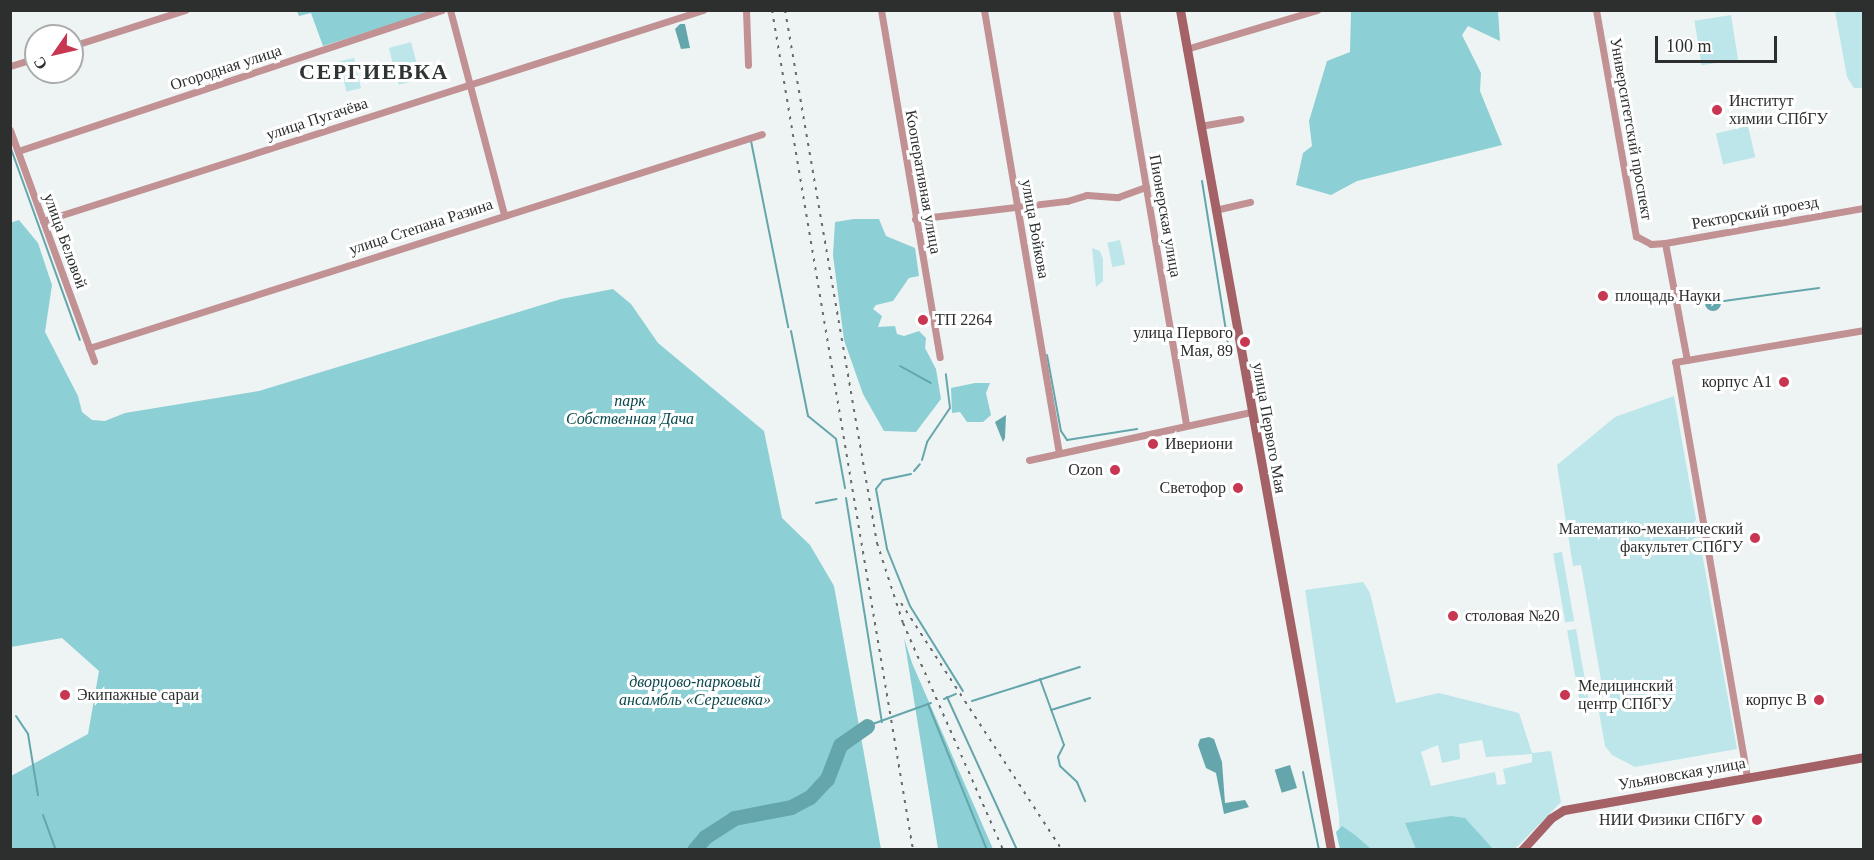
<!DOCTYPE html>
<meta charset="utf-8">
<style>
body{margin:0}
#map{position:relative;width:1874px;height:860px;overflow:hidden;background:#eef4f4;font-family:"Times New Roman",serif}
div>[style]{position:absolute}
.green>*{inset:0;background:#bce6e9;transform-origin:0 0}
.forest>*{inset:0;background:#8ccfd4}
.water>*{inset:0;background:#64a6ab;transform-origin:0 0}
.round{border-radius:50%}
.stream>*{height:2px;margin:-1px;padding:0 1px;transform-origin:1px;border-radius:1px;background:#64a6ab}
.river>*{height:15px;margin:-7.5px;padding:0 7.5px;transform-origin:7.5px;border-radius:7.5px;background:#64a6ab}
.street>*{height:7px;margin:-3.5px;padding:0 3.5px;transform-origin:3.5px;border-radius:3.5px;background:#c19194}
.secondary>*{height:9px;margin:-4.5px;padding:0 4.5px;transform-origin:4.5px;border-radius:4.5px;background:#a46267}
.rail>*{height:2px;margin-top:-1px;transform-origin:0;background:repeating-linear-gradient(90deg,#676a6a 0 3px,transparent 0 9px)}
.dots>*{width:16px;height:16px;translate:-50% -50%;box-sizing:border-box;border:3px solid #fff;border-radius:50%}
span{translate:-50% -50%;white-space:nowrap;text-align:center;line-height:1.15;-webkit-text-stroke:6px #fff;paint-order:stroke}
.street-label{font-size:16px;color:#2d2f2f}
.poi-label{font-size:16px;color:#2d2f2f}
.left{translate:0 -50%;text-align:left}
.right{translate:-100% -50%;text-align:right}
.park-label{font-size:16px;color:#0a484c;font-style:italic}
.district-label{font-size:22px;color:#2e3333;font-weight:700;letter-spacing:1.5px}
.frame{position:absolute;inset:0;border:12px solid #2d2f2f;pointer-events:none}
.north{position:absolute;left:24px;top:24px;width:60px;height:60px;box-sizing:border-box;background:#fff;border:2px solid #abacac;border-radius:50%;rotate:236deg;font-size:16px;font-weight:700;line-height:24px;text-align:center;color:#2d2f2f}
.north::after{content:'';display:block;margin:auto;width:21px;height:27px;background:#c83751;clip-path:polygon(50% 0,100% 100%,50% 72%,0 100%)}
.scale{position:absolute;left:1655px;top:36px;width:122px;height:27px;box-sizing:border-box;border:3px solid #2d2f2f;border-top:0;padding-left:8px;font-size:18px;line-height:21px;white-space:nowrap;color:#2d2f2f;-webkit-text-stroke:4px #fff;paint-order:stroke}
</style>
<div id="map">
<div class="green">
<div style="clip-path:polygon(1835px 11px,1863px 11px,1863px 88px,1854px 88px,1847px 77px)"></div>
<div style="left:1731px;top:15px;width:45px;height:37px;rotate:81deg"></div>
<div style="left:411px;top:42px;width:38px;height:23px;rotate:75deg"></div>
<div style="left:354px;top:58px;width:31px;height:15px;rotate:77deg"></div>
<div style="left:1748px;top:126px;width:32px;height:33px;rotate:77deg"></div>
<div style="left:1120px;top:240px;width:25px;height:13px;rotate:78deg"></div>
<div style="clip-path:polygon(1092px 248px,1100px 251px,1103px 259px,1103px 281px,1096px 287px)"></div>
<div style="clip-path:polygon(1674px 396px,1737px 749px,1635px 767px,1612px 755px,1605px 746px,1594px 684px,1601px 680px,1581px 565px,1573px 566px,1557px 465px,1615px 417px)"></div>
<div style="left:1562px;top:552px;width:70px;height:9px;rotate:80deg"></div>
<div style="clip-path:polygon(evenodd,1363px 582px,1370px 593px,1396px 703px,1439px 693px,1519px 713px,1532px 753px,1551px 751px,1561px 802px,1515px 849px,1340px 849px,1339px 815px,1305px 590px,1363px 582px,1482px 740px,1486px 757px,1532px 754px,1532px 762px,1503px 769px,1506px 784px,1497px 785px,1495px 772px,1431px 786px,1421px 752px,1438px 745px,1442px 763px,1460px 759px,1459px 744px,1482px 740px)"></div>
<div style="left:1576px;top:629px;width:71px;height:9px;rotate:80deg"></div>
</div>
<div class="forest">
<div style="clip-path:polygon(297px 11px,434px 11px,323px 46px,311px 13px,299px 16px)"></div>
<div style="clip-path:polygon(1351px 11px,1498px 11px,1500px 41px,1468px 26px,1462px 35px,1481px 73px,1480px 91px,1502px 145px,1357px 181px,1331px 195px,1296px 185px,1303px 153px,1312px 146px,1309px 121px,1327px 61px,1350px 52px)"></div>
<div style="clip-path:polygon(854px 219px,879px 219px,886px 236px,915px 248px,919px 276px,909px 278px,893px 301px,876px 305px,873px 309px,882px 316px,878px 327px,895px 326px,897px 334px,904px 336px,919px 331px,926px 338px,925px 348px,936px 369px,941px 399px,916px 432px,884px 431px,863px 394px,844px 340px,833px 255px,835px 222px)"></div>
<div style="clip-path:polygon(19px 220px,38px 243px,52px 285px,45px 332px,78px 396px,82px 412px,92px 420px,105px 421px,125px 413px,259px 391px,561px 299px,613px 289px,631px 304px,658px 343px,764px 431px,782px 518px,810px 545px,834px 586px,881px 849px,11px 849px,11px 776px,88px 734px,99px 671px,62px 638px,11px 647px,10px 223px)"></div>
<div style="clip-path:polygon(975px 383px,990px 383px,986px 393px,991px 415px,983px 422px,967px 422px,960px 412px,952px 413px,951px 388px)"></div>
<div style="clip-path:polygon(904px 638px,912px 663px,993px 849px,938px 849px)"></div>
<div style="clip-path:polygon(1451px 816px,1465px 818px,1493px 849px,1416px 849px,1405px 823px)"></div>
<div style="clip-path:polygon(1342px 826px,1355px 835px,1371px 849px,1340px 849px,1336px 832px)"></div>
</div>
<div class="water">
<div style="clip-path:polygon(680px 24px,685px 24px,690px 48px,681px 49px,675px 29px)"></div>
<div class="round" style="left:1705px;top:295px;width:16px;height:16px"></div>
<div style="clip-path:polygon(1006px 415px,1005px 438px,1003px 442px,995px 422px)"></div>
<div style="clip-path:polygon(1209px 737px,1214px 739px,1222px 762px,1225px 803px,1245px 800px,1249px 807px,1224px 814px,1216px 773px,1206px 768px,1198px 745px,1200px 739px)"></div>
<div style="left:1290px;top:765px;width:24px;height:16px;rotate:73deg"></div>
</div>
<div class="stream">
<div style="left:751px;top:141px;width:190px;rotate:78.7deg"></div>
<div style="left:10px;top:146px;width:206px;rotate:70.2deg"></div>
<div style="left:1202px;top:181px;width:170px;rotate:80.9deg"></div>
<div style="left:1724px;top:301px;width:96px;rotate:-7.8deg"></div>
<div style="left:791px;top:331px;width:87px;rotate:78.7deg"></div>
<div style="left:808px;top:416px;width:36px;rotate:39deg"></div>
<div style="left:836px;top:439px;width:50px;rotate:79.6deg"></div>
<div style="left:1047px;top:355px;width:77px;rotate:79.6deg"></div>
<div style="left:1061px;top:431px;width:11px;rotate:56deg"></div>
<div style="left:1067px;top:440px;width:71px;rotate:-8.9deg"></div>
<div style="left:900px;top:366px;width:35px;rotate:29deg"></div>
<div style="left:922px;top:460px;width:19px;rotate:-74deg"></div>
<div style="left:927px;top:442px;width:41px;rotate:-55.9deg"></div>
<div style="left:950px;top:408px;width:34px;rotate:-97deg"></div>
<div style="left:914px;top:471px;width:9px;rotate:-49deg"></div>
<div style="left:911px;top:474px;width:29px;rotate:168deg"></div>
<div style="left:883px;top:480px;width:11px;rotate:128deg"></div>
<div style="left:876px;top:489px;width:61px;rotate:79.6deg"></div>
<div style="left:887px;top:549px;width:61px;rotate:68deg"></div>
<div style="left:910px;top:606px;width:100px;rotate:58.1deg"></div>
<div style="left:846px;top:498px;width:227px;rotate:80.9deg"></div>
<div style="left:816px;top:503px;width:21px;rotate:-11deg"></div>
<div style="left:1040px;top:679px;width:70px;rotate:70deg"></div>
<div style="left:1064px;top:745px;width:13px;rotate:117deg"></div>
<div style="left:1058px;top:757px;width:9px;rotate:77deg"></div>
<div style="left:1060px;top:766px;width:23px;rotate:43deg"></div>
<div style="left:1077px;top:782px;width:21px;rotate:67deg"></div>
<div style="left:947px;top:697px;width:168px;rotate:65.4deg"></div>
<div style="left:944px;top:699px;width:13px;rotate:-23deg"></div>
<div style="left:972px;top:701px;width:113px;rotate:-17.5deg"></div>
<div style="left:928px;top:704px;width:157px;rotate:68deg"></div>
<div style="left:1051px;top:710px;width:41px;rotate:-17.1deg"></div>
<div style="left:16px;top:716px;width:22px;rotate:56deg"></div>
<div style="left:28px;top:734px;width:62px;rotate:80.7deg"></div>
<div style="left:867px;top:726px;width:68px;rotate:-19.8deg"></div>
<div style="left:1303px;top:772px;width:80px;rotate:78.4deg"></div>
<div style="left:43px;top:815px;width:37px;rotate:70deg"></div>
</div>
<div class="river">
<div style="left:694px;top:850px;width:17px;rotate:-50deg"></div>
<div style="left:705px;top:837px;width:35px;rotate:-33deg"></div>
<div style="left:734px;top:818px;width:58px;rotate:-10.9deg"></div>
<div style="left:791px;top:807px;width:21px;rotate:-28deg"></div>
<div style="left:810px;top:797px;width:25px;rotate:-47deg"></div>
<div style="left:827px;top:779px;width:36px;rotate:-69deg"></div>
<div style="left:840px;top:745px;width:33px;rotate:-35deg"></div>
</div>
<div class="street">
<div style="left:450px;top:10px;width:211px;rotate:75.2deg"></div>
<div style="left:746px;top:10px;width:55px;rotate:87.9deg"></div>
<div style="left:881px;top:10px;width:352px;rotate:80.4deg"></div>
<div style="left:984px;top:10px;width:449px;rotate:80.4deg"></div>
<div style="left:1116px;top:10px;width:421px;rotate:80.4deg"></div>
<div style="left:1596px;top:10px;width:230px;rotate:80deg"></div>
<div style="left:1636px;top:236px;width:17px;rotate:28deg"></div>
<div style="left:1651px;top:244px;width:14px;rotate:-4deg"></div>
<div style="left:1665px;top:243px;width:202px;rotate:-10deg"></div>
<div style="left:72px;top:46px;width:119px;rotate:-17.7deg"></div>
<div style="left:1186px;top:49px;width:137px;rotate:-16.6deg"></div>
<div style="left:10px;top:66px;width:27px;rotate:-17deg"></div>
<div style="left:1200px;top:126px;width:41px;rotate:-9.9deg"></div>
<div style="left:10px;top:130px;width:246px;rotate:70deg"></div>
<div style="left:18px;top:151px;width:447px;rotate:-18.4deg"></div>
<div style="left:1215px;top:210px;width:36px;rotate:-13deg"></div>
<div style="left:915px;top:219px;width:153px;rotate:-6.8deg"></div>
<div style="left:1067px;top:201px;width:21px;rotate:-17deg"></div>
<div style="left:1087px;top:195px;width:31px;rotate:4deg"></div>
<div style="left:1118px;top:197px;width:30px;rotate:-20deg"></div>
<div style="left:43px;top:221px;width:693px;rotate:-17.73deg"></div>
<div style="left:1665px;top:243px;width:119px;rotate:79.4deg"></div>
<div style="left:89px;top:348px;width:706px;rotate:-17.64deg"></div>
<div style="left:1029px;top:460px;width:227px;rotate:-12.2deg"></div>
<div style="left:1747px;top:777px;width:421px;rotate:-99.8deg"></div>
<div style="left:1675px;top:362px;width:192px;rotate:-9.6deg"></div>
</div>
<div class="secondary">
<div style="left:1180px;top:10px;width:853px;rotate:79.81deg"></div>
<div style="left:1522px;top:850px;width:43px;rotate:-47.8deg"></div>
<div style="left:1551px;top:818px;width:15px;rotate:-32deg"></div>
<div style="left:1564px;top:810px;width:305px;rotate:-10deg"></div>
</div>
<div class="rail">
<div style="left:772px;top:10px;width:852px;rotate:80.47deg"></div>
<div style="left:785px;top:10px;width:541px;rotate:80.21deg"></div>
<div style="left:877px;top:543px;width:84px;rotate:72deg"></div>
<div style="left:903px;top:623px;width:248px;rotate:66.2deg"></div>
<div style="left:901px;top:603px;width:295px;rotate:56.9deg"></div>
</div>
<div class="dots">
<div style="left:1717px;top:110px;background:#c83751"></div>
<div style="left:1603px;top:296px;background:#c83751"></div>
<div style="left:923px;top:320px;background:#c83751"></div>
<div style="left:1245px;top:342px;background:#c83751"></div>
<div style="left:1784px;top:382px;background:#c83751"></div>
<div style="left:1153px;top:444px;background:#c83751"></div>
<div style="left:1115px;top:470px;background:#c83751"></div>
<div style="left:1238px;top:488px;background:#c83751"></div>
<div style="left:1755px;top:538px;background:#c83751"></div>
<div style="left:1453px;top:616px;background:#c83751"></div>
<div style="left:65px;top:695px;background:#c83751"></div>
<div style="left:1565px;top:695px;background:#c83751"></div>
<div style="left:1819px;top:700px;background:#c83751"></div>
<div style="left:1757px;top:820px;background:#c83751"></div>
</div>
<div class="street-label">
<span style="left:226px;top:68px;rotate:-18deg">Огородная улица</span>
<span style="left:317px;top:119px;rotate:-18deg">улица Пугачёва</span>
<span style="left:1631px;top:129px;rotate:80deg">Университетский проспект</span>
<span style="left:923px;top:182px;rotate:80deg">Кооперативная улица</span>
<span style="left:1755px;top:213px;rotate:-10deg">Ректорский проезд</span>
<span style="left:1165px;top:216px;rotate:80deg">Пионерская улица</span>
<span style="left:421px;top:227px;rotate:-18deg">улица Степана Разина</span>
<span style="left:1035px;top:229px;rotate:80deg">улица Войкова</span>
<span style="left:65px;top:241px;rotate:70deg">улица Беловой</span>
<span style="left:1269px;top:428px;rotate:80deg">улица Первого Мая</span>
<span style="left:1682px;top:774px;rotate:-10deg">Ульяновская улица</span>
</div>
<div class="poi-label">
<span class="left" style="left:1729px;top:110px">Институт<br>химии СПбГУ</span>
<span class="left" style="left:1615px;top:296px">площадь Науки</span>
<span class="left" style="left:935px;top:320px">ТП 2264</span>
<span class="right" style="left:1233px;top:342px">улица Первого<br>Мая, 89</span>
<span class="right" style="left:1772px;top:382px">корпус А1</span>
<span class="left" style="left:1165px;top:444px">Ивериони</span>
<span class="right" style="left:1103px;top:470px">Ozon</span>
<span class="right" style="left:1226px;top:488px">Светофор</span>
<span class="right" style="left:1743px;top:538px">Математико-механический<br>факультет СПбГУ</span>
<span class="left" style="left:1465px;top:616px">столовая №20</span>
<span class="left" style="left:1578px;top:695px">Медицинский<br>центр СПбГУ</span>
<span class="left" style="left:77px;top:695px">Экипажные сараи</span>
<span class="right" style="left:1807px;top:700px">корпус В</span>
<span class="right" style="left:1745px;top:820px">НИИ Физики СПбГУ</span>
</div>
<div class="park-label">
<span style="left:630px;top:410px">парк<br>Собственная Дача</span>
<span style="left:695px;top:691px">дворцово-парковый<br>ансамбль «Сергиевка»</span>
</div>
<div class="district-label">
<span style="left:374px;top:72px">СЕРГИЕВКА</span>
</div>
<div class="frame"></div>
<div class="north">С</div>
<div class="scale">100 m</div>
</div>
